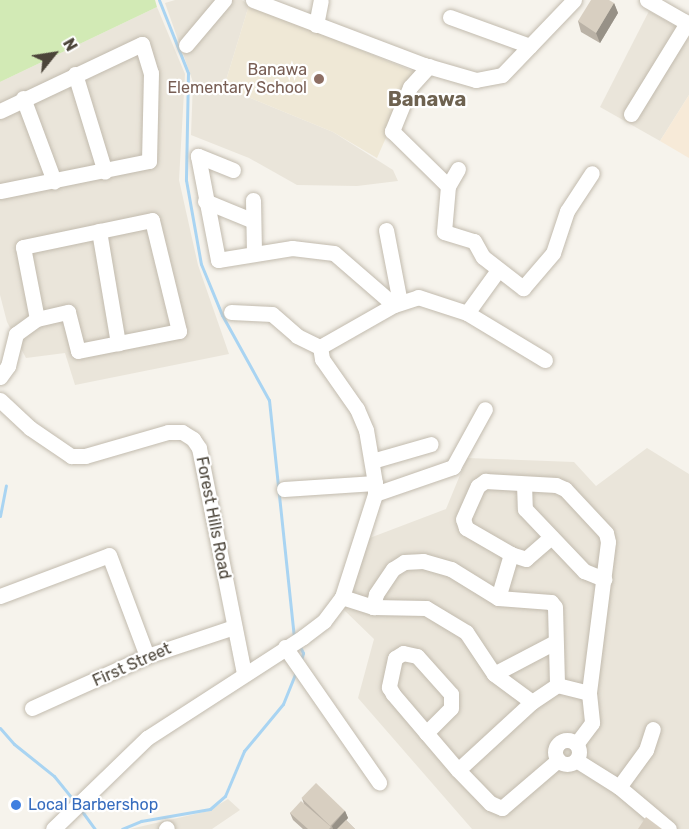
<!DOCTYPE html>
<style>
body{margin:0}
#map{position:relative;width:689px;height:829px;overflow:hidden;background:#f6f3ec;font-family:Rubik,sans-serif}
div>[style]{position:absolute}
.residential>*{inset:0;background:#eae5da}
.commercial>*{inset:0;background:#f7ead8}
.education>*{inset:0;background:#efe8d6}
.green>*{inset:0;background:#d2eab5}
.stream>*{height:3px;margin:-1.5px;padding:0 1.5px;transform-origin:1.5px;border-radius:1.5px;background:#a9d4f2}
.roads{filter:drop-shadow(0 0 2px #c2bbae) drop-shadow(0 0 2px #c2bbae)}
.minor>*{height:15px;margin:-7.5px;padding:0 7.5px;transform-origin:7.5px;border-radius:7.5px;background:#fff}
.minor>.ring{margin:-7.5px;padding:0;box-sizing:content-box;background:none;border:15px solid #fff;border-radius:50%}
.wall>*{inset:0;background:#bab2a6}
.shaded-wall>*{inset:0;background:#979187}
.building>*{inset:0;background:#d8cfc1;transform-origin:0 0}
.dots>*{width:16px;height:16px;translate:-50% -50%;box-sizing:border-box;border:3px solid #fff;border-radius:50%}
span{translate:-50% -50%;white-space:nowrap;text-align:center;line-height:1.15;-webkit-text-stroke:4.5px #fff;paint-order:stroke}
.education-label{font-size:16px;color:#785e54}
.right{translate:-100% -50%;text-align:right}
.street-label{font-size:16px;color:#4b4439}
.shop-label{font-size:16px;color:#366cbe}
.left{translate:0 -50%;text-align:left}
.quarter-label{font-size:20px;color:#6e6250;font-weight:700}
.north{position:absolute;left:24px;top:24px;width:60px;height:60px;-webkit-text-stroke:4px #fff;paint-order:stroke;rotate:60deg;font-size:16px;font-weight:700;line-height:24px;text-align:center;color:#4b4439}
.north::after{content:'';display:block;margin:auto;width:21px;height:27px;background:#4b4439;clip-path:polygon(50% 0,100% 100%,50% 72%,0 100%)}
</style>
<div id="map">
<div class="residential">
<div style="clip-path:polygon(175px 0,242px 0,249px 5px,224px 87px,333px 132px,393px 170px,398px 181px,357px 186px,297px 185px,249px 158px,191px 135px,193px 82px,165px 3px)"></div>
<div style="clip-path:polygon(157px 7px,185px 74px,179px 180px,198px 265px,229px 354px,75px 385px,65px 353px,26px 358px,7px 322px,0 295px,0 82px)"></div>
<div style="clip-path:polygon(649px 11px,689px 34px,689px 95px,660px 141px,600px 107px)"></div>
<div style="clip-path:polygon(647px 448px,689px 474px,689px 829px,472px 829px,358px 698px,374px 639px,343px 609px,367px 539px,446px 509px,467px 458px,574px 462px,596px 486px)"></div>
<div style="clip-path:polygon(228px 799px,240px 810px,212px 829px,130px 829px,208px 811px)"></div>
</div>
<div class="commercial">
<div style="clip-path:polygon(689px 95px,689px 158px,660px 141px)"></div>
</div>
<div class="education">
<div style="clip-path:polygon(249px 5px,415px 72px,377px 158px,333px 132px,224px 87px)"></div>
</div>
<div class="green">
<div style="clip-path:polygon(0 0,155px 0,157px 7px,0 82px)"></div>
</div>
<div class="stream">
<div style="left:159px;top:0;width:79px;rotate:68.3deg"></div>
<div style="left:188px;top:73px;width:107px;rotate:91.1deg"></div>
<div style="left:186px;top:180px;width:85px;rotate:79.9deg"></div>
<div style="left:201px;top:264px;width:55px;rotate:67.6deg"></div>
<div style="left:222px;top:315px;width:97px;rotate:61.1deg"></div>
<div style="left:269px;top:400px;width:237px;rotate:84deg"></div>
<div style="left:0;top:516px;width:31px;rotate:-79deg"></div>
<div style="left:299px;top:645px;width:9px;rotate:63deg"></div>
<div style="left:303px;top:653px;width:7px;rotate:106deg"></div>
<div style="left:0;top:728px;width:21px;rotate:49deg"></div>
<div style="left:14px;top:744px;width:51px;rotate:38.7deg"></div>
<div style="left:54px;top:776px;width:33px;rotate:51deg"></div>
<div style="left:81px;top:810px;width:24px;rotate:54deg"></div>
<div style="left:122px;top:829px;width:21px;rotate:-23deg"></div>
<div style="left:141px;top:821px;width:70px;rotate:-9.9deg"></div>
<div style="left:210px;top:809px;width:20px;rotate:-41deg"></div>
<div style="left:225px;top:796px;width:49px;rotate:-67.1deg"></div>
<div style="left:244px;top:751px;width:61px;rotate:-50.3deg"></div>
<div style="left:283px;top:704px;width:35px;rotate:-68deg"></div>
</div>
<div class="roads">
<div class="minor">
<div style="left:253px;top:0;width:183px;rotate:20.8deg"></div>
<div style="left:424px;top:65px;width:54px;rotate:16.1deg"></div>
<div style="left:476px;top:80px;width:26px;rotate:-11deg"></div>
<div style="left:502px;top:75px;width:104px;rotate:-46.2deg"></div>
<div style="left:647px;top:0;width:48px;rotate:29.7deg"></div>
<div style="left:450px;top:17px;width:85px;rotate:19.9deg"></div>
<div style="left:316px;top:25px;width:25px;rotate:-79deg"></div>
<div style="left:186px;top:45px;width:59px;rotate:-49.8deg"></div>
<div style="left:429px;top:66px;width:28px;rotate:132deg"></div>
<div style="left:410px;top:87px;width:48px;rotate:112.2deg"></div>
<div style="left:392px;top:131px;width:78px;rotate:44.5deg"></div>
<div style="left:75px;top:74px;width:102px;rotate:73deg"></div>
<div style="left:23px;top:98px;width:89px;rotate:69.5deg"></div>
<div style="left:0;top:111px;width:157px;rotate:-25.3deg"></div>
<div style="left:142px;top:44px;width:30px;rotate:73deg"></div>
<div style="left:151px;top:73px;width:88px;rotate:91.3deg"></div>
<div style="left:149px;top:161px;width:152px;rotate:168.6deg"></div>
<div style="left:631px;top:114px;width:107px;rotate:-58.4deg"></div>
<div style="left:458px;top:169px;width:20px;rotate:120deg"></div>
<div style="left:448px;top:186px;width:46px;rotate:95deg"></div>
<div style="left:444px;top:232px;width:31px;rotate:17deg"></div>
<div style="left:474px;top:241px;width:18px;rotate:61deg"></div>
<div style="left:483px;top:257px;width:51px;rotate:37.8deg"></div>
<div style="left:523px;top:288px;width:46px;rotate:-49.4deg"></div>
<div style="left:553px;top:253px;width:44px;rotate:-71.6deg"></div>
<div style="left:567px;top:211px;width:45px;rotate:-56.7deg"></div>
<div style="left:233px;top:170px;width:38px;rotate:-158deg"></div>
<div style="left:198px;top:156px;width:106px;rotate:79.1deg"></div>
<div style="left:218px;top:260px;width:75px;rotate:-9.2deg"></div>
<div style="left:292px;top:248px;width:42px;rotate:6.8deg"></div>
<div style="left:334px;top:253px;width:79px;rotate:40.9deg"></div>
<div style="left:253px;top:200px;width:52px;rotate:88.9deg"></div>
<div style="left:205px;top:201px;width:50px;rotate:22.4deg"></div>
<div style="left:386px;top:230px;width:74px;rotate:79.1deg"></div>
<div style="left:99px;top:231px;width:114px;rotate:80.4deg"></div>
<div style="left:231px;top:312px;width:41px;rotate:2.8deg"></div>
<div style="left:272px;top:314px;width:33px;rotate:41deg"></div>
<div style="left:297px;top:336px;width:25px;rotate:26deg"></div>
<div style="left:467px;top:313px;width:53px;rotate:-54.2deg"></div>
<div style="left:0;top:377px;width:14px;rotate:-54deg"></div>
<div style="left:8px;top:366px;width:33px;rotate:-76deg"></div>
<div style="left:16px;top:334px;width:26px;rotate:-36deg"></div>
<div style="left:37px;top:319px;width:32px;rotate:-13deg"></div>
<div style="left:68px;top:312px;width:40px;rotate:75.6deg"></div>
<div style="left:78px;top:351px;width:103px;rotate:-11.2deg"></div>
<div style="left:179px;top:331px;width:114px;rotate:-103.7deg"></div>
<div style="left:152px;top:220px;width:132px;rotate:168.2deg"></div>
<div style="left:23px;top:247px;width:73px;rotate:79deg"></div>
<div style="left:0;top:400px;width:41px;rotate:43deg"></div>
<div style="left:30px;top:428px;width:50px;rotate:34.3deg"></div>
<div style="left:71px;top:456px;width:14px"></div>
<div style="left:85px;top:456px;width:86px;rotate:-16.1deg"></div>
<div style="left:168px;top:432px;width:14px"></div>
<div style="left:182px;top:432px;width:13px;rotate:32deg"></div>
<div style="left:193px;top:439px;width:11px;rotate:56deg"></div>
<div style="left:199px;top:448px;width:229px;rotate:78.7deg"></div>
<div style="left:372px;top:461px;width:61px;rotate:-16.1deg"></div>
<div style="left:524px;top:484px;width:25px;rotate:88deg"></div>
<div style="left:525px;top:509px;width:86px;rotate:46.4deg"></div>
<div style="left:584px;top:571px;width:22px;rotate:22deg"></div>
<div style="left:284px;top:489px;width:91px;rotate:-3.8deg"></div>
<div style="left:375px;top:494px;width:83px;rotate:-19.1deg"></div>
<div style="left:453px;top:467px;width:66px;rotate:-61.1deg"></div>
<div style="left:551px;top:537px;width:33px;rotate:139deg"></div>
<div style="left:526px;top:559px;width:16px;rotate:-162deg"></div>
<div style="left:511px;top:554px;width:52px;rotate:-150deg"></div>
<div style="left:466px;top:528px;width:9px;rotate:-108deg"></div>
<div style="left:463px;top:519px;width:36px;rotate:-66deg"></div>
<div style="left:478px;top:486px;width:9px;rotate:-36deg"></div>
<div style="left:485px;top:481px;width:71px;rotate:3.2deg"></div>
<div style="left:556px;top:485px;width:10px;rotate:24deg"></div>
<div style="left:565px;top:489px;width:60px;rotate:47deg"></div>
<div style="left:606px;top:533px;width:9px;rotate:77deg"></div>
<div style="left:608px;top:542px;width:152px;rotate:97.2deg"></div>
<div style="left:589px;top:693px;width:30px;rotate:84deg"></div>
<div style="left:592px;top:723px;width:26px;rotate:127deg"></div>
<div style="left:0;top:596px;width:116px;rotate:-20.6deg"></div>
<div style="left:109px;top:555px;width:108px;rotate:69.4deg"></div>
<div style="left:342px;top:597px;width:33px;rotate:18deg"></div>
<div style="left:373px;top:607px;width:53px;rotate:1.1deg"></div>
<div style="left:426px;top:608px;width:47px;rotate:31deg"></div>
<div style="left:466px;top:632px;width:50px;rotate:56.3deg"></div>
<div style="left:494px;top:674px;width:47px;rotate:36.4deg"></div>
<div style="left:498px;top:598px;width:46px;rotate:-73.5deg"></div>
<div style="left:373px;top:607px;width:13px;rotate:-77deg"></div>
<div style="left:376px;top:594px;width:30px;rotate:-56deg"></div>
<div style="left:393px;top:569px;width:13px;rotate:-32deg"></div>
<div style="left:404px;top:562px;width:19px;rotate:-3deg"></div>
<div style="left:423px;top:561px;width:29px;rotate:16deg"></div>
<div style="left:451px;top:569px;width:55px;rotate:31.7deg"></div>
<div style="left:498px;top:598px;width:53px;rotate:4.3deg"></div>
<div style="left:551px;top:602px;width:6px;rotate:51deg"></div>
<div style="left:555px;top:607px;width:78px;rotate:88.5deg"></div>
<div style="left:285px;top:647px;width:165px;rotate:55.2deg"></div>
<div style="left:494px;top:674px;width:67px;rotate:-27.7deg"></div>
<div style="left:32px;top:708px;width:126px;rotate:-24.3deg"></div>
<div style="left:147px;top:656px;width:92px;rotate:-18.4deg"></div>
<div style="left:426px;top:733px;width:35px;rotate:-45deg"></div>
<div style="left:451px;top:708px;width:14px;rotate:-90deg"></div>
<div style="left:451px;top:694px;width:51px;rotate:-131.8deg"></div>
<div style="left:417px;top:656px;width:14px;rotate:-168deg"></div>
<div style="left:403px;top:653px;width:9px;rotate:148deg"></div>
<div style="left:395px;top:658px;width:30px;rotate:102deg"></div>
<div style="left:389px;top:687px;width:8px;rotate:60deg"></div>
<div style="left:393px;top:694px;width:100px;rotate:49.5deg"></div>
<div style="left:458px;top:770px;width:46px;rotate:45.9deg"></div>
<div style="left:490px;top:803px;width:13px;rotate:23deg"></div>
<div style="left:502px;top:808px;width:74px;rotate:-40.6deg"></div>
<div class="ring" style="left:555px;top:740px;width:9px;height:9px"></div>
<div style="left:576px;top:760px;width:51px;rotate:32.1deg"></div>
<div style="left:619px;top:787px;width:65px;rotate:40deg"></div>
<div style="left:458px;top:770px;width:100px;rotate:-42.6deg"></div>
<div style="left:532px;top:702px;width:30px;rotate:-34deg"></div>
<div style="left:557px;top:685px;width:33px;rotate:14deg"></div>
<div style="left:619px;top:787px;width:46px;rotate:-53.9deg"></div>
<div style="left:646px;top:750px;width:22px;rotate:-72deg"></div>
<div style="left:53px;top:829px;width:131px;rotate:-44.1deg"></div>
<div style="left:147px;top:738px;width:186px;rotate:-32.9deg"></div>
<div style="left:303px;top:637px;width:26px;rotate:-37deg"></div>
<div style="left:324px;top:621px;width:30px;rotate:-53deg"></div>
<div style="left:342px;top:597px;width:108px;rotate:-72.2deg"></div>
<div style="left:375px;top:494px;width:11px;rotate:-90deg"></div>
<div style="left:375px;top:483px;width:54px;rotate:-99.6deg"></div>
<div style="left:366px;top:430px;width:23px;rotate:-113deg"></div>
<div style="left:357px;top:409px;width:61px;rotate:-125deg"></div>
<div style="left:322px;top:359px;width:12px;rotate:-99deg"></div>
<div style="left:320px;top:347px;width:85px;rotate:-29.6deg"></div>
<div style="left:394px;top:305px;width:25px;rotate:-18deg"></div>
<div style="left:418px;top:297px;width:52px;rotate:18.1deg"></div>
<div style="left:467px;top:313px;width:91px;rotate:31.1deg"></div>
<div style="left:166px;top:829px;width:1px;rotate:-45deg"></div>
</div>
</div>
<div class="wall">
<div style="clip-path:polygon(614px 3px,618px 13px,600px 43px,581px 32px,578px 21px)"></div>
<div style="clip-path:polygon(302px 798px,345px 811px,348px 818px,346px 820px,355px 829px,303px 829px,293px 820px,290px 813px,304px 804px)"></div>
</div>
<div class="shaded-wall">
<div style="clip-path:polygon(614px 3px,618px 13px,600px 43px,596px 33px)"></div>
<div style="clip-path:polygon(345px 811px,348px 818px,338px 829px,333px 829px,332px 826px)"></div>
</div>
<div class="building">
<div style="clip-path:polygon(591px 0,609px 0,614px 3px,596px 33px,578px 21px)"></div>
<div style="left:316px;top:783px;width:40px;height:21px;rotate:44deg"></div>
<div style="clip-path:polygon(301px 801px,331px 827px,329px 829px,308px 829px,290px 813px)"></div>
<div style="clip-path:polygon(646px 817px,662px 829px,638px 829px)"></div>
<div style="clip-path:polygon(346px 820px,355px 829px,337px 829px)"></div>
</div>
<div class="dots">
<div style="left:319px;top:79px;background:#8d6e63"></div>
<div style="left:16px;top:805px;background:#3f7fe0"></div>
</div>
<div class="education-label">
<span class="right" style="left:307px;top:79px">Banawa<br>Elementary School</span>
</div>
<div class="street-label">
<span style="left:213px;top:518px;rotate:79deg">Forest Hills Road</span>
<span style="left:132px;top:665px;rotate:-24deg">First Street</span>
</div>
<div class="shop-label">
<span class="left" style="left:28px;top:805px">Local Barbershop</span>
</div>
<div class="quarter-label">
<span style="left:427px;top:99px">Banawa</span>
</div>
<div class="north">N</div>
</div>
